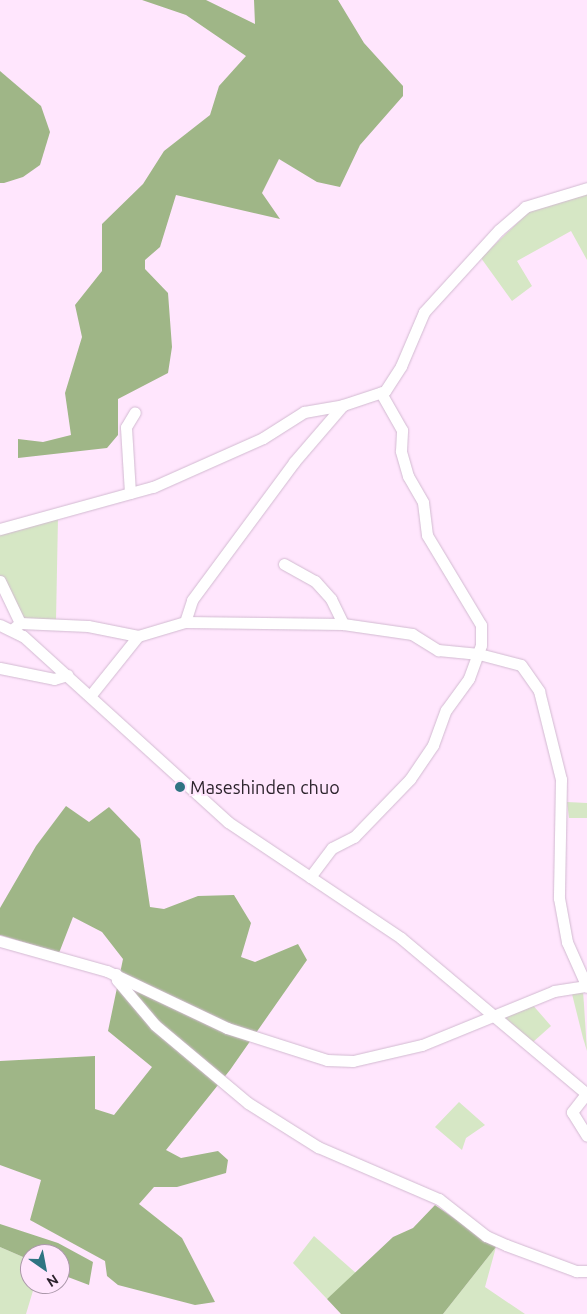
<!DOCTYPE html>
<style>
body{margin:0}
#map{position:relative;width:587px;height:1314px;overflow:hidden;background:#ffe6fd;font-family:Ubuntu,sans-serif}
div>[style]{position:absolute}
.green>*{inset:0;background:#d6e7c5}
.forest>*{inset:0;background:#9fb687}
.roads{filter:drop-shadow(0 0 1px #d2bad1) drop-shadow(0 0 1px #d2bad1)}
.minor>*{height:11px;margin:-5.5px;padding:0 5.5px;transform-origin:5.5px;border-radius:5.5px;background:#fff}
.dots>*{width:14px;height:14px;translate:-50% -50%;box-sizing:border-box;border:2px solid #ffe6fd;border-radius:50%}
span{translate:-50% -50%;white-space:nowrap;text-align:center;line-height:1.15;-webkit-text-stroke:4px #ffe6fd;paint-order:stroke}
.poi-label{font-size:18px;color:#2d242d}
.left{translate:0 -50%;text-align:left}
.north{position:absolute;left:20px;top:1244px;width:50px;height:50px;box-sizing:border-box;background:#ffe6fd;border:1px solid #ab98aa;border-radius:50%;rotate:147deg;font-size:14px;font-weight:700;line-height:20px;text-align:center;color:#2d242d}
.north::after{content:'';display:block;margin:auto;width:18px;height:22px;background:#2f7482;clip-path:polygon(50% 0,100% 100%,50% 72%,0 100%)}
</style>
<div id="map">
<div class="green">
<div style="clip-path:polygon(587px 193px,587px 260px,571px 231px,517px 261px,532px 286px,512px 301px,481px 258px,533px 208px)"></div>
<div style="clip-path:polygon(58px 517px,56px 621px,25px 621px,0 576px,0 531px)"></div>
<div style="clip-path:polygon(567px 802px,587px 803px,587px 818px,569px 818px)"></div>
<div style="clip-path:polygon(571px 990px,583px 990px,587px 1051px,583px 1038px)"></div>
<div style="clip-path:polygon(531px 1003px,551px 1026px,533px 1042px,502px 1015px)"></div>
<div style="clip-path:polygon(459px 1102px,485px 1125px,466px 1138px,462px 1150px,435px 1127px)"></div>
<div style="clip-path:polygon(314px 1236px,357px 1274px,327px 1299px,293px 1263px)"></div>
<div style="clip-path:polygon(0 1247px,30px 1260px,30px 1284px,35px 1284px,26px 1314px,0 1314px)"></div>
<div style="clip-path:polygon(496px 1247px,485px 1287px,525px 1314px,443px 1314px)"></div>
</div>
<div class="forest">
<div style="clip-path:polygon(142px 0,206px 0,255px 24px,254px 0,338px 0,364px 43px,403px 86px,403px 96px,360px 145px,340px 187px,317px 182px,279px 159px,262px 193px,280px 219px,176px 195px,160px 247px,145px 260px,145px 269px,168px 293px,172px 347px,168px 373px,118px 399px,118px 435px,107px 448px,18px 458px,18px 439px,43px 442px,71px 435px,65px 393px,82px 337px,75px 305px,102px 271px,102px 224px,143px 184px,164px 151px,210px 115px,219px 86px,246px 56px,186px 15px)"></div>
<div style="clip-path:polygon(0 71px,41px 106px,50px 132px,40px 165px,23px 177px,4px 183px,0 183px)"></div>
<div style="clip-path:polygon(66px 806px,89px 822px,109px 807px,140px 839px,150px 907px,164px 909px,198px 896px,234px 895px,251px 923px,241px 957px,255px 962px,298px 944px,307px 960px,230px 1070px,166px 1150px,181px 1158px,218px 1151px,228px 1160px,226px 1173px,177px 1187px,154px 1187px,139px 1204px,182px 1238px,215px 1302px,195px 1305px,118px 1285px,107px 1276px,105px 1261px,30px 1220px,41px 1180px,0 1165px,0 1061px,95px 1056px,95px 1109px,114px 1115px,152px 1067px,108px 1031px,123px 959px,102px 932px,73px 917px,59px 953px,0 935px,0 908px,36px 846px)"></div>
<div style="clip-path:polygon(435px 1205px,496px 1247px,443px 1314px,341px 1314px,327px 1299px,393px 1237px,413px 1228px)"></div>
<div style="clip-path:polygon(0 1224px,58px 1243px,93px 1262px,89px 1285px,60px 1274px,60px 1254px,30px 1254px,30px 1260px,0 1247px)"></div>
</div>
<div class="roads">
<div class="minor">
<div style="left:130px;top:493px;width:66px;rotate:-93.5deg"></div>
<div style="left:126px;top:427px;width:17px;rotate:-59deg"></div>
<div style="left:0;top:529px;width:159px;rotate:-15.4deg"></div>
<div style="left:153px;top:487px;width:120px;rotate:-24deg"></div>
<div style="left:263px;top:438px;width:49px;rotate:-32.4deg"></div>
<div style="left:304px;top:412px;width:40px;rotate:-10deg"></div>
<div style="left:343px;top:405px;width:44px;rotate:-18.4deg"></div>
<div style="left:385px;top:391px;width:30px;rotate:-57deg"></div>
<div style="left:401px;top:366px;width:59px;rotate:-66.9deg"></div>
<div style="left:424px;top:312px;width:111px;rotate:-47.6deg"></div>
<div style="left:499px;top:230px;width:35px;rotate:-41deg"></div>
<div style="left:525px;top:207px;width:65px;rotate:-17deg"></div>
<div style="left:284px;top:564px;width:35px;rotate:29deg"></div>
<div style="left:315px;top:581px;width:24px;rotate:48deg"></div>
<div style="left:331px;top:599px;width:28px;rotate:64deg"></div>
<div style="left:0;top:581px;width:47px;rotate:64.5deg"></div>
<div style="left:20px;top:623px;width:8px;rotate:140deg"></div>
<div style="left:185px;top:622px;width:23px;rotate:-72deg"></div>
<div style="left:192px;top:600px;width:172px;rotate:-53.5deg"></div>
<div style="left:294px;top:462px;width:75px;rotate:-49.3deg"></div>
<div style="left:20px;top:623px;width:68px;rotate:2.5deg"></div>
<div style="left:88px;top:626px;width:51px;rotate:11.3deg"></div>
<div style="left:138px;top:636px;width:49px;rotate:-16.6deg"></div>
<div style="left:185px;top:622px;width:158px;rotate:0.7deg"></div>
<div style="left:343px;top:624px;width:70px;rotate:8.2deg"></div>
<div style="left:412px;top:634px;width:31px;rotate:32deg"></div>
<div style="left:438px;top:650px;width:41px;rotate:5.6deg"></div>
<div style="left:479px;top:654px;width:43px;rotate:14.7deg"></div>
<div style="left:521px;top:665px;width:32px;rotate:55deg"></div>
<div style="left:539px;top:691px;width:91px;rotate:76deg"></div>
<div style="left:561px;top:779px;width:119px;rotate:91deg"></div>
<div style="left:559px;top:898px;width:45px;rotate:79.7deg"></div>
<div style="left:567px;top:942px;width:49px;rotate:66deg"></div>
<div style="left:0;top:625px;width:25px;rotate:26deg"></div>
<div style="left:23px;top:636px;width:277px;rotate:42.2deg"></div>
<div style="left:228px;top:822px;width:208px;rotate:33.8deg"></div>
<div style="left:401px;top:938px;width:243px;rotate:40deg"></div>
<div style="left:0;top:668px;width:55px;rotate:11.5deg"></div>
<div style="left:54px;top:679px;width:14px;rotate:-17deg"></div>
<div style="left:90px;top:696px;width:77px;rotate:-51.3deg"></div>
<div style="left:310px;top:877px;width:36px;rotate:-53deg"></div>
<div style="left:332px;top:848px;width:25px;rotate:-27deg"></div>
<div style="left:354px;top:837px;width:81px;rotate:-46deg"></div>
<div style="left:410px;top:779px;width:41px;rotate:-55.9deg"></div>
<div style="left:433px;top:745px;width:37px;rotate:-70deg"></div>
<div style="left:446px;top:710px;width:39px;rotate:-54deg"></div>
<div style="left:469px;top:678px;width:35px;rotate:-70deg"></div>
<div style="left:481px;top:645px;width:20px;rotate:-90deg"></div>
<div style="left:481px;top:625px;width:105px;rotate:-121deg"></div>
<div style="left:427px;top:535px;width:33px;rotate:-97deg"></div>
<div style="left:423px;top:502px;width:30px;rotate:-120deg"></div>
<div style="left:408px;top:476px;width:26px;rotate:-106deg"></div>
<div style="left:401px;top:451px;width:21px;rotate:-87deg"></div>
<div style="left:402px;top:430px;width:43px;rotate:-119.6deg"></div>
<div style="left:0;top:941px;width:111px;rotate:15.7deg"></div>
<div style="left:107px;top:971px;width:133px;rotate:25.4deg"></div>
<div style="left:227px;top:1028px;width:105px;rotate:17.7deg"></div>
<div style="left:327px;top:1060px;width:26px;rotate:2deg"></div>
<div style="left:353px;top:1061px;width:71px;rotate:-13.1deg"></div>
<div style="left:422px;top:1045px;width:143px;rotate:-22.2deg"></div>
<div style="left:554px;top:991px;width:33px;rotate:-9deg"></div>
<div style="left:116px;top:974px;width:6px;rotate:81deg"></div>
<div style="left:117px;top:980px;width:59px;rotate:49.8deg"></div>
<div style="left:155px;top:1025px;width:121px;rotate:40deg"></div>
<div style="left:248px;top:1103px;width:83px;rotate:32.2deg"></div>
<div style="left:318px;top:1147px;width:132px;rotate:23.3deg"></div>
<div style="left:439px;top:1199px;width:60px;rotate:38.2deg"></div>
<div style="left:486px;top:1236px;width:22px;rotate:24deg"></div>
<div style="left:506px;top:1245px;width:75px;rotate:20.4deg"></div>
<div style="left:576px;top:1271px;width:11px"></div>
<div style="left:586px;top:1094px;width:23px;rotate:128deg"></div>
<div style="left:572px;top:1112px;width:28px;rotate:58deg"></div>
</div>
</div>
<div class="dots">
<div style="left:180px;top:787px;background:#2f7482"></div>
</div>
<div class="poi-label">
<span class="left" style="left:190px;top:787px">Maseshinden chuo</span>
</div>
<div class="north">N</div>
</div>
